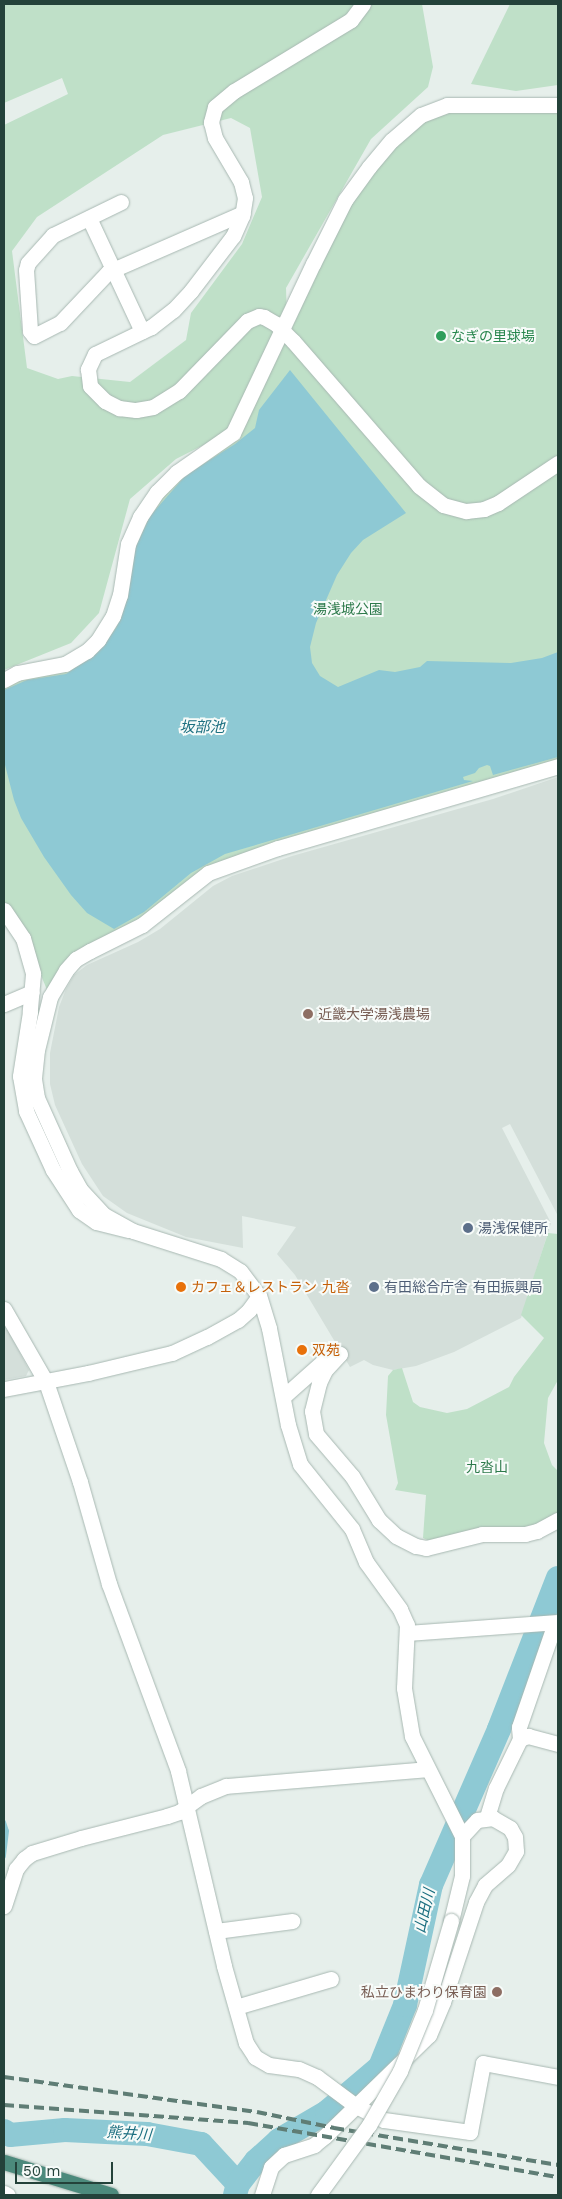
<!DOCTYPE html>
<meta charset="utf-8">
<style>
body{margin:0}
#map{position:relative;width:562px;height:2199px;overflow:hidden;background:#e6efeb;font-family:"Work Sans","Noto Sans JP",sans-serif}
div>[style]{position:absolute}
.built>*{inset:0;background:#d4dfda}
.green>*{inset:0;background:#bfe0c8}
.water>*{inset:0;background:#8ec9d4}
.stream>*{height:4px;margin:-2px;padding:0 2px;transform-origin:2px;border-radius:2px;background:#8ec9d4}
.river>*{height:24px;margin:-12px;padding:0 12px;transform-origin:12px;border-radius:12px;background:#8ec9d4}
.roads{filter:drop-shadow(0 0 1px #a8b8b2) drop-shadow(0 0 1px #a8b8b2)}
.minor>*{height:15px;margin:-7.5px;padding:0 7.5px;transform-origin:7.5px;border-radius:7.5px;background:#fff}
.tertiary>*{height:15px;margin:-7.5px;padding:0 7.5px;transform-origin:7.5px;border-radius:7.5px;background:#fff}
.trunk>*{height:15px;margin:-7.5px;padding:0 7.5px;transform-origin:7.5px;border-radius:7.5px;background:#4c8a7c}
.rail>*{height:4px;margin-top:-2px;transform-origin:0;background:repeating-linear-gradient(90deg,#5f7d75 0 10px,transparent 0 15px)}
.bridges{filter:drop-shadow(0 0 1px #a8b8b2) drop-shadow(0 0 1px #a8b8b2)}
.tertiary-bridge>*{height:15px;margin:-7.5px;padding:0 7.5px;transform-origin:7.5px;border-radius:7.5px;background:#fff}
.dots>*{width:14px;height:14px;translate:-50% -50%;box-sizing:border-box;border:2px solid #f7fbf9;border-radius:50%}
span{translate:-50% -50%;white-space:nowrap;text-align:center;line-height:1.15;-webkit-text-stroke:4px #f7fbf9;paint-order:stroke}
.leisure-label{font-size:14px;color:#27864d}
.left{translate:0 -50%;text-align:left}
.park-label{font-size:14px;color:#2d7a4b}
.education-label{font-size:14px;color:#785e54}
.right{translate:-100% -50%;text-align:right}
.service-label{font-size:14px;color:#4e5e75}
.food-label{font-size:14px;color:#c56008}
.water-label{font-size:15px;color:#1c6f80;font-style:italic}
.frame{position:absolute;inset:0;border:5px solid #24423a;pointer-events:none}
.scale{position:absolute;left:15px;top:2162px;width:98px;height:22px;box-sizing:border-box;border:2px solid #24423a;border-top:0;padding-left:6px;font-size:15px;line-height:18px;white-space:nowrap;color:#24423a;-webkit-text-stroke:4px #f7fbf9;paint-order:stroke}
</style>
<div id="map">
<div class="built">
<div style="clip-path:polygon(558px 777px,558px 1216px,510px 1124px,502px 1128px,551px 1223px,521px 1318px,454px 1352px,416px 1366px,393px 1370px,373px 1365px,364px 1360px,350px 1367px,295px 1275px,277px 1254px,296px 1227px,242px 1216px,243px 1248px,186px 1237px,127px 1213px,103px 1196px,82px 1164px,55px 1105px,50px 1084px,50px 1053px,59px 1007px,66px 989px,74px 975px,87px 965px,138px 942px,160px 929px,213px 886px,232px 876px,292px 856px,493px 799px)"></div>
<div style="clip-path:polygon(4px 1323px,29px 1370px,26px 1376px,4px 1380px)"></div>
</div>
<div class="green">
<div style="clip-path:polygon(evenodd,4px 4px,422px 4px,433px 67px,428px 87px,371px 139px,286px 288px,287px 319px,345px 200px,430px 110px,558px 105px,558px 766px,240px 860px,90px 951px,50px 997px,40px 973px,4px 910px,4px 680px,43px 670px,98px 640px,148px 505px,235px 429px,176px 459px,130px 499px,99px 613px,71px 643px,4px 670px,4px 125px,68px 94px,62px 78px,4px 103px,4px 4px,231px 118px,250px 128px,262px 197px,242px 244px,191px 313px,186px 340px,130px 382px,72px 376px,58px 379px,27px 368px,12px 251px,37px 217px,163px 135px,231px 118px)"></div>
<div style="clip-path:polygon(510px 4px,558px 4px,558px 85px,516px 91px,471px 84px)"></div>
<div style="clip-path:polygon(548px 1233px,558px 1234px,558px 1380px,548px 1398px,544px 1443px,552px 1465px,558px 1471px,558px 1514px,526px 1530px,474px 1529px,451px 1535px,432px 1542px,423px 1538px,426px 1495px,395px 1490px,398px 1483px,386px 1415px,388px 1376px,393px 1370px,402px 1368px,413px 1402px,420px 1407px,447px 1413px,467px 1409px,509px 1387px,514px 1377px,544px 1338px,521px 1315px)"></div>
</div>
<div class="water">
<div style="clip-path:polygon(290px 370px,406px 513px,363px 540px,351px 553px,337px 575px,316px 623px,310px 647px,312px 663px,320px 676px,338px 687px,379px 670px,395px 672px,420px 667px,427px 661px,511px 663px,542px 658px,558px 652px,558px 757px,493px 775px,490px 766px,487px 765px,479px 768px,475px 773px,463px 777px,464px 780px,473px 781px,225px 854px,191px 873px,144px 912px,114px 929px,87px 913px,71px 895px,44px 857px,21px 818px,14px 800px,4px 761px,4px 690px,27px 680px,66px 674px,98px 652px,116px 628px,122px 612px,135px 548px,150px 516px,186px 475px,235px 444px,255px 428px,259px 410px)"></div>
</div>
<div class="stream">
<div style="left:4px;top:1822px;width:9px;rotate:72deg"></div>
<div style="left:7px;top:1831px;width:26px;rotate:97deg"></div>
</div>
<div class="river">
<div style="left:4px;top:2131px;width:7px;rotate:34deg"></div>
<div style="left:10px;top:2135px;width:55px;rotate:-5.2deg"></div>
<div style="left:65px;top:2130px;width:82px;rotate:2.8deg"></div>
<div style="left:147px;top:2134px;width:55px;rotate:10.5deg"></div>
<div style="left:201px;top:2144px;width:54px;rotate:47.2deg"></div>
<div style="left:235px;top:2195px;width:11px;rotate:-75deg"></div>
<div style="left:238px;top:2184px;width:29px;rotate:-52deg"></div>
<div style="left:256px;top:2161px;width:31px;rotate:-42deg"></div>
<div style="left:279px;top:2140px;width:56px;rotate:-30.3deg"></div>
<div style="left:327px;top:2112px;width:70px;rotate:-40.3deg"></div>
<div style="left:380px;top:2067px;width:67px;rotate:-68deg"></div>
<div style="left:405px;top:2005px;width:123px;rotate:-77.8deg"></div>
<div style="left:431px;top:1885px;width:170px;rotate:-66.4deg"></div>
<div style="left:499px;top:1729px;width:162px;rotate:-68.7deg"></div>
</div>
<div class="roads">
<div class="minor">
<div style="left:363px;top:4px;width:20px;rotate:127deg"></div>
<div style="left:351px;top:20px;width:137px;rotate:148.7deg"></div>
<div style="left:234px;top:91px;width:25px;rotate:140deg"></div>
<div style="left:215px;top:107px;width:16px;rotate:105deg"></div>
<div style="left:211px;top:122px;width:16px;rotate:76deg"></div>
<div style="left:215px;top:138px;width:51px;rotate:59.4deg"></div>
<div style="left:241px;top:182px;width:16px;rotate:76deg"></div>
<div style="left:245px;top:198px;width:18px;rotate:99deg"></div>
<div style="left:242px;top:216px;width:22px;rotate:114deg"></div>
<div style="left:233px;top:236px;width:69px;rotate:127.4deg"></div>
<div style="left:191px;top:291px;width:26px;rotate:133deg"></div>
<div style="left:173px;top:310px;width:28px;rotate:142deg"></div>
<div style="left:151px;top:327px;width:62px;rotate:154.3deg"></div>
<div style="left:95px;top:354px;width:17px;rotate:115deg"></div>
<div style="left:88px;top:369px;width:17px;rotate:83deg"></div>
<div style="left:90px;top:386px;width:21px;rotate:45deg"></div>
<div style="left:105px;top:401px;width:16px;rotate:27deg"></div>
<div style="left:119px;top:408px;width:17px;rotate:7deg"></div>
<div style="left:136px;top:410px;width:17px;rotate:-10deg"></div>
<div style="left:153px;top:407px;width:31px;rotate:-32deg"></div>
<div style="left:179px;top:391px;width:98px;rotate:-45.8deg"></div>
<div style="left:247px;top:321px;width:13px;rotate:-23deg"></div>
<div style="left:259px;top:316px;width:5px;rotate:11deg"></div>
<div style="left:264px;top:317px;width:14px;rotate:30deg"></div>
<div style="left:276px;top:324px;width:24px;rotate:45deg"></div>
<div style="left:293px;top:341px;width:192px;rotate:49deg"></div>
<div style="left:419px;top:486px;width:31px;rotate:38deg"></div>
<div style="left:443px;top:505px;width:24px;rotate:15deg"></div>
<div style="left:466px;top:511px;width:18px;rotate:-6deg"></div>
<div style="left:484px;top:509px;width:15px;rotate:-23deg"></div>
<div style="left:498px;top:503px;width:72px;rotate:-33.7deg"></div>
<div style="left:121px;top:202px;width:76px;rotate:154.1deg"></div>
<div style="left:53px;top:235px;width:38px;rotate:132deg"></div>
<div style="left:28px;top:263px;width:7px;rotate:106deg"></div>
<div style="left:26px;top:270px;width:61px;rotate:86.2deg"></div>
<div style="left:30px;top:331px;width:6px;rotate:51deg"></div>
<div style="left:34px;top:336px;width:29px;rotate:-27deg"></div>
<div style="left:60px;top:323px;width:70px;rotate:-46.7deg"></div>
<div style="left:108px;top:272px;width:147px;rotate:-23.6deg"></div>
<div style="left:89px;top:218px;width:125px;rotate:64.9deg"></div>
<div style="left:4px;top:680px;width:15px;rotate:-28deg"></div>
<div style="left:17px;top:673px;width:49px;rotate:-10.6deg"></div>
<div style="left:65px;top:664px;width:26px;rotate:-31deg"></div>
<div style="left:87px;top:651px;width:16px;rotate:-45deg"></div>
<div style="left:98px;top:640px;width:28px;rotate:-58deg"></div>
<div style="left:113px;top:616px;width:22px;rotate:-72deg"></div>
<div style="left:120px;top:595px;width:52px;rotate:-81.1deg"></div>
<div style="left:128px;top:544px;width:30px;rotate:-66deg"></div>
<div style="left:140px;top:517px;width:30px;rotate:-56deg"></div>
<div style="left:157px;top:492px;width:28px;rotate:-45deg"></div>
<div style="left:177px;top:472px;width:68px;rotate:-34.9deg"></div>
<div style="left:233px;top:433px;width:187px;rotate:-64.7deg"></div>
<div style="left:313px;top:264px;width:72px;rotate:-63.4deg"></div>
<div style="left:345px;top:200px;width:41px;rotate:-54deg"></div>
<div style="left:369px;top:167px;width:35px;rotate:-50deg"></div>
<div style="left:392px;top:140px;width:38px;rotate:-41deg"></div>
<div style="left:421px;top:115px;width:28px;rotate:-21deg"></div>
<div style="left:447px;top:105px;width:111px"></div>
<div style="left:4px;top:910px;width:34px;rotate:56deg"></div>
<div style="left:23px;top:938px;width:37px;rotate:74deg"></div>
<div style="left:33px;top:974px;width:38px;rotate:95deg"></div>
<div style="left:30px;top:1012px;width:65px;rotate:98.9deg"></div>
<div style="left:20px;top:1076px;width:36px;rotate:80deg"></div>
<div style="left:26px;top:1111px;width:65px;rotate:65.4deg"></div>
<div style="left:53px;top:1170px;width:48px;rotate:57deg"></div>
<div style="left:79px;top:1210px;width:21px;rotate:35deg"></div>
<div style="left:96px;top:1222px;width:33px;rotate:14deg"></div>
<div style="left:4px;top:1004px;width:30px;rotate:-23deg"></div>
<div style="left:4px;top:1309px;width:84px;rotate:60.1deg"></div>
<div style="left:46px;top:1382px;width:106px;rotate:71.2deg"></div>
<div style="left:80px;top:1482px;width:106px;rotate:74.1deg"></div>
<div style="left:109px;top:1584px;width:199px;rotate:69.7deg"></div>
<div style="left:178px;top:1771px;width:200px;rotate:76.7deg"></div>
<div style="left:224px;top:1966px;width:80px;rotate:74.1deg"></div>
<div style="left:246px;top:2043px;width:17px;rotate:57deg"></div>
<div style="left:255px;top:2057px;width:16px;rotate:30deg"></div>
<div style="left:269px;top:2065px;width:30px;rotate:8deg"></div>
<div style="left:299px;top:2069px;width:20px;rotate:24deg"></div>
<div style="left:317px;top:2077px;width:49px;rotate:36.6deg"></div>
<div style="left:356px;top:2106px;width:31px;rotate:27deg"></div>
<div style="left:384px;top:2120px;width:87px;rotate:7.9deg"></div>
<div style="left:470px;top:2132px;width:70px;rotate:-79.3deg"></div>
<div style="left:483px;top:2063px;width:76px;rotate:10.6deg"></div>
<div style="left:283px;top:1397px;width:60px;rotate:-41.6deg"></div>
<div style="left:328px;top:1357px;width:12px;rotate:-14deg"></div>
<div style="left:340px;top:1354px;width:22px;rotate:133deg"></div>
<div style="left:325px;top:1370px;width:14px;rotate:115deg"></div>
<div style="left:319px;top:1383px;width:29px;rotate:104deg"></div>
<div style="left:312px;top:1411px;width:23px;rotate:80deg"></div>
<div style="left:316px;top:1434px;width:55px;rotate:49.4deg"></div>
<div style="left:352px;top:1476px;width:52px;rotate:58.5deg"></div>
<div style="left:379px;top:1520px;width:23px;rotate:43deg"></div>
<div style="left:396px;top:1536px;width:22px;rotate:27deg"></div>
<div style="left:416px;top:1546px;width:10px;rotate:11deg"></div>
<div style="left:426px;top:1548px;width:58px;rotate:-14deg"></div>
<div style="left:482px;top:1534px;width:43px"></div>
<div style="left:525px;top:1534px;width:12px;rotate:-14deg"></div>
<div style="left:537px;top:1531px;width:24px;rotate:-28deg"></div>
<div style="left:520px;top:1739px;width:12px;rotate:-95deg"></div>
<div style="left:519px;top:1727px;width:110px;rotate:-70.9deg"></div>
<div style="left:487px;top:1817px;width:30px;rotate:-73deg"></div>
<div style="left:496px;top:1788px;width:55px;rotate:-63.9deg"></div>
<div style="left:520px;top:1739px;width:9px;rotate:-21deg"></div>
<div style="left:528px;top:1736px;width:31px;rotate:15deg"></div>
<div style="left:4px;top:1906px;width:39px;rotate:-72deg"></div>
<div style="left:16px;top:1869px;width:13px;rotate:-51deg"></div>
<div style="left:24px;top:1859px;width:10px;rotate:-37deg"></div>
<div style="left:32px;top:1853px;width:51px;rotate:-17deg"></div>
<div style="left:81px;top:1838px;width:89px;rotate:-14.3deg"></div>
<div style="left:167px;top:1816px;width:13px;rotate:-18deg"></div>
<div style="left:179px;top:1812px;width:27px;rotate:-36deg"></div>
<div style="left:201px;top:1796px;width:27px;rotate:-22deg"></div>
<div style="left:226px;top:1786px;width:202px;rotate:-4.8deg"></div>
<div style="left:216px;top:1931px;width:77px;rotate:-7.5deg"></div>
<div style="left:236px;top:2007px;width:99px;rotate:-16.4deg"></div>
<div style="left:4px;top:2193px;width:4px;rotate:27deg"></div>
<div style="left:262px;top:2195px;width:29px;rotate:-72deg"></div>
<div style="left:271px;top:2167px;width:18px;rotate:-43deg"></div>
<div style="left:284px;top:2155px;width:32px;rotate:-18deg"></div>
<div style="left:314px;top:2145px;width:14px;rotate:-39deg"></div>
<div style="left:325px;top:2136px;width:145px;rotate:-44.2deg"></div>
<div style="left:429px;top:2035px;width:36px;rotate:-67deg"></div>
<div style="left:443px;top:2002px;width:105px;rotate:-71.7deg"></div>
<div style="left:476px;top:1902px;width:19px;rotate:-62deg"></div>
<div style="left:485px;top:1885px;width:30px;rotate:-41deg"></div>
<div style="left:508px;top:1865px;width:16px;rotate:-60deg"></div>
<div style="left:516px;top:1851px;width:14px;rotate:-94deg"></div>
<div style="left:515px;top:1837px;width:10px;rotate:-119deg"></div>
<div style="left:510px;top:1828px;width:20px;rotate:-150deg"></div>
<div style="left:493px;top:1818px;width:16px;rotate:173deg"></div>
<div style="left:477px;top:1820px;width:22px;rotate:133deg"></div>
</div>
<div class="tertiary">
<div style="left:4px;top:1389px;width:86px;rotate:-10.8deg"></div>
<div style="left:88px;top:1373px;width:86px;rotate:-13.4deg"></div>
<div style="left:172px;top:1353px;width:38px;rotate:-25deg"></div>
<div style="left:207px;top:1337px;width:35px;rotate:-29deg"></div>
<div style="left:238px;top:1320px;width:15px;rotate:-42deg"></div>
<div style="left:249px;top:1310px;width:17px;rotate:-54deg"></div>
<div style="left:407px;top:1633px;width:151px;rotate:-4.2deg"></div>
<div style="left:451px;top:1921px;width:46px;rotate:-76.3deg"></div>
<div style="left:462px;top:1876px;width:40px;rotate:-90deg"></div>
<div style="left:462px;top:1836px;width:112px;rotate:-116.6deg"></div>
<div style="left:412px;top:1736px;width:49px;rotate:-99.5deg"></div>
<div style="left:404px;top:1688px;width:63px;rotate:-87.3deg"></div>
<div style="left:407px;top:1625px;width:17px;rotate:-114deg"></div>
<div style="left:400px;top:1609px;width:58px;rotate:-125.9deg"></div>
<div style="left:366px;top:1562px;width:36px;rotate:-113deg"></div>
<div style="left:352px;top:1529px;width:83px;rotate:-128.7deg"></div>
<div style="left:300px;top:1464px;width:41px;rotate:-107.1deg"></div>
<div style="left:288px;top:1425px;width:99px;rotate:-101.1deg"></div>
<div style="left:269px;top:1328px;width:34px;rotate:-107deg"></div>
<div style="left:259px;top:1296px;width:31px;rotate:-127deg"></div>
<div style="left:240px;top:1271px;width:22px;rotate:-148deg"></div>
<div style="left:221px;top:1259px;width:92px;rotate:-162.3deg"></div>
<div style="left:133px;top:1231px;width:33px;rotate:-151deg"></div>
<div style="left:104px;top:1215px;width:35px;rotate:-133deg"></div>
<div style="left:80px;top:1189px;width:21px;rotate:-119deg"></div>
<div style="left:70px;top:1171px;width:80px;rotate:-114.3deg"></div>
<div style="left:37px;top:1098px;width:20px;rotate:-99deg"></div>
<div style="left:34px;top:1078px;width:28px;rotate:-84deg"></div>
<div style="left:37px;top:1050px;width:55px;rotate:-76.2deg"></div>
<div style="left:50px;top:997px;width:31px;rotate:-59deg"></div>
<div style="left:66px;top:970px;width:15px;rotate:-48deg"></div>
<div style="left:76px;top:959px;width:16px;rotate:-30deg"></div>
<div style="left:90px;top:951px;width:58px;rotate:-26.6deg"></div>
<div style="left:142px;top:925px;width:84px;rotate:-38.2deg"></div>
<div style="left:208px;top:873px;width:74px;rotate:-19.7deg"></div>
<div style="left:278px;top:848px;width:292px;rotate:-16.3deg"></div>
</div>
<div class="trunk">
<div style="left:4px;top:2162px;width:112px;rotate:17.1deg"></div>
</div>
</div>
<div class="rail">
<div style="left:4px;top:2077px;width:255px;rotate:7.9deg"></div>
<div style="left:257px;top:2112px;width:79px;rotate:11.7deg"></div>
<div style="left:334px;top:2128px;width:227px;rotate:9.4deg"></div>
<div style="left:4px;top:2105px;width:245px;rotate:4.2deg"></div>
<div style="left:248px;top:2123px;width:315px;rotate:9.9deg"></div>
</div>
<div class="bridges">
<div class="tertiary-bridge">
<div style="left:318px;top:2195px;width:87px;rotate:-53.9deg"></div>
<div style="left:369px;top:2125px;width:62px;rotate:-60.1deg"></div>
<div style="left:400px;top:2071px;width:66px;rotate:-67.7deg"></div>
<div style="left:425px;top:2010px;width:93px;rotate:-73.7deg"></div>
</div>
</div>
<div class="dots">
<div style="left:441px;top:336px;background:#2e9e5b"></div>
<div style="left:308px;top:1014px;background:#8d6e63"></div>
<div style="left:468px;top:1228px;background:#5c6f8a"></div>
<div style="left:181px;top:1287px;background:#e8710a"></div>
<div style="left:374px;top:1287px;background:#5c6f8a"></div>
<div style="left:302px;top:1350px;background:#e8710a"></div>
<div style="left:497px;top:1992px;background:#8d6e63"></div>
</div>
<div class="leisure-label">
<span class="left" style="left:451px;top:336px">なぎの里球場</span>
</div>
<div class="park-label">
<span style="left:348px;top:609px">湯浅城公園</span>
<span style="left:487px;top:1467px">九沓山</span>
</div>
<div class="education-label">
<span class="left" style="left:318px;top:1014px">近畿大学湯浅農場</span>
<span class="right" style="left:487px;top:1992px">私立ひまわり保育園</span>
</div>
<div class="service-label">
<span class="left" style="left:478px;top:1228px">湯浅保健所</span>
<span class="left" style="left:384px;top:1287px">有田総合庁舎 有田振興局</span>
</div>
<div class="food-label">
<span class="left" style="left:191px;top:1287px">カフェ＆レストラン 九沓</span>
<span class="left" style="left:312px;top:1350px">双苑</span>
</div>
<div class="water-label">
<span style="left:202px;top:728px">坂部池</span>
<span style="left:425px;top:1911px;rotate:-77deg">山田川</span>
<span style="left:129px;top:2134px;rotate:4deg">熊井川</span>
</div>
<div class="frame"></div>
<div class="scale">50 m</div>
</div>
